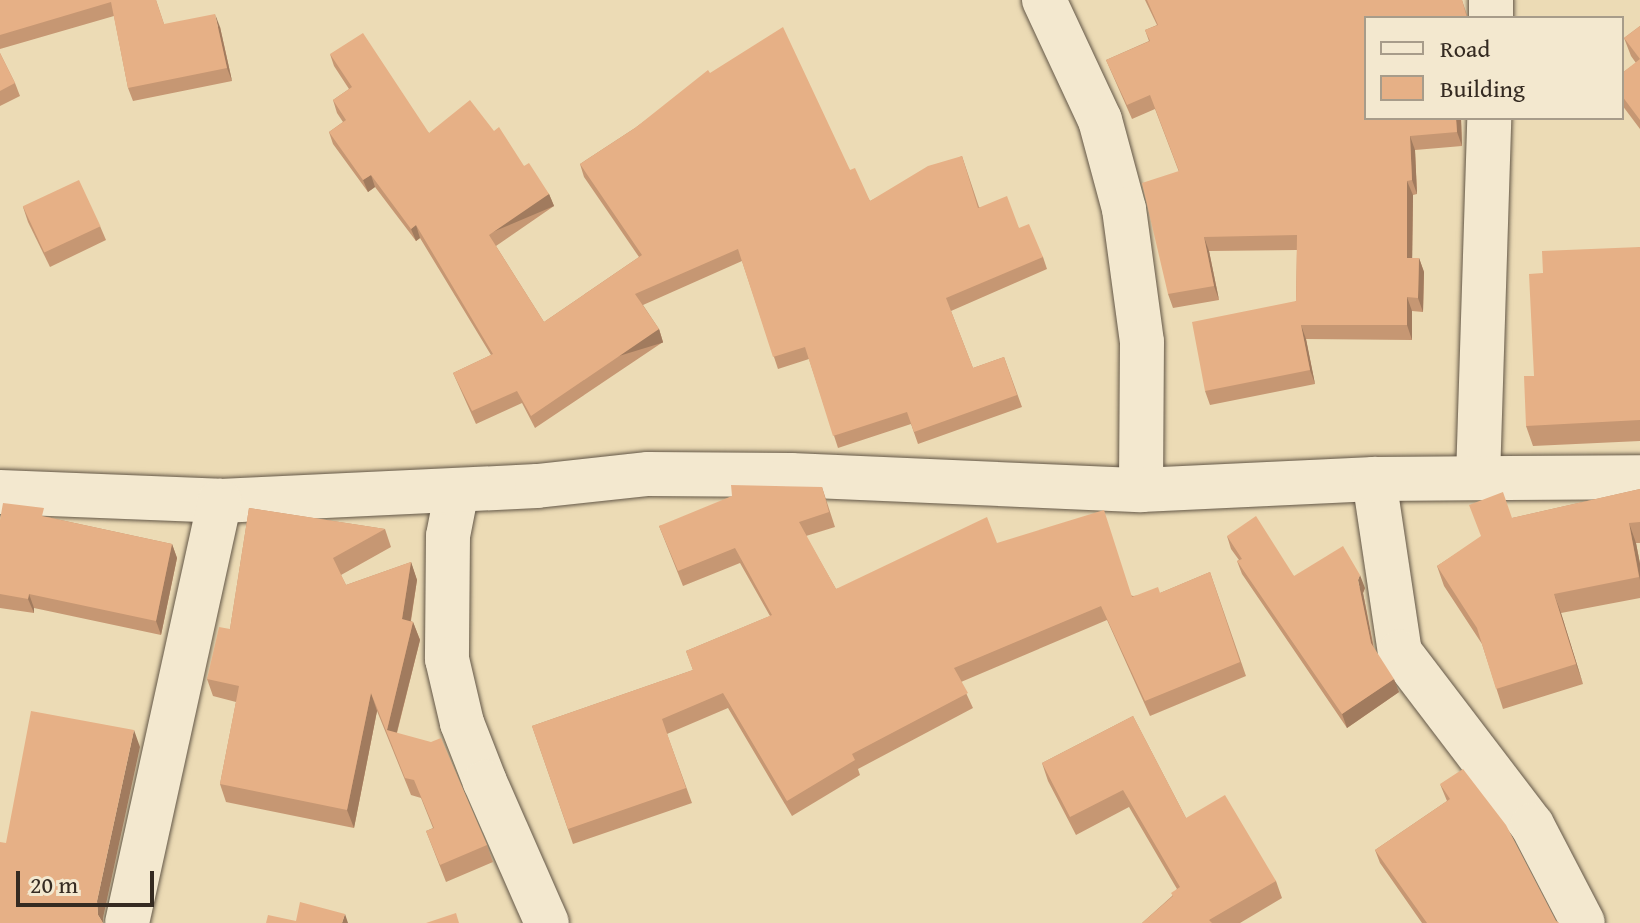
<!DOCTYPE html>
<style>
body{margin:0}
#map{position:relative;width:1640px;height:923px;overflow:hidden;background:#ecdbb5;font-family:"Gentium Book Plus",serif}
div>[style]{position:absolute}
.roads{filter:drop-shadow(0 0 2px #635747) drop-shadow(0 0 2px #635747)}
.minor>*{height:44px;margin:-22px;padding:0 22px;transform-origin:22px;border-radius:22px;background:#f3e8cf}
.wall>*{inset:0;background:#c69773}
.shaded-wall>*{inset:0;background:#a17b5e;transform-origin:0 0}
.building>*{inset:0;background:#e6b086;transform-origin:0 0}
span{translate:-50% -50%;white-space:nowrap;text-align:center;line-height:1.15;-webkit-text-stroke:6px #f3e8cf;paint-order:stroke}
.legend{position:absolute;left:1364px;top:16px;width:260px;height:104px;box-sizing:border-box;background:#f3e8cf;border:2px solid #a79c8a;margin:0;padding:10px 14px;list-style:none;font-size:24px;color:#352b22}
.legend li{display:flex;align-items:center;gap:16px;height:40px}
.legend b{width:40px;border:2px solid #a79c8a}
.scale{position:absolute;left:16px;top:871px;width:138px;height:36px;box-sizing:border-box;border:4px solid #352b22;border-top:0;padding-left:10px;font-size:24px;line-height:28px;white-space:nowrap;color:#352b22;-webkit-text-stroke:6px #f3e8cf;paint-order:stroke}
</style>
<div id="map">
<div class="roads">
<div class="minor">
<div style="left:1044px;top:0;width:132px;rotate:65deg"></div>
<div style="left:1100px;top:120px;width:92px;rotate:74.9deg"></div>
<div style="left:1124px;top:209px;width:134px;rotate:82.3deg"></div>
<div style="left:1142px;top:342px;width:148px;rotate:90.4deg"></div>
<div style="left:1491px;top:18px;width:18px;rotate:-90deg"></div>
<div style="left:1478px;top:478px;width:360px;rotate:-88.2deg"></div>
<div style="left:1374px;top:479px;width:175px;rotate:81.5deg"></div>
<div style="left:1400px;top:652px;width:218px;rotate:52.7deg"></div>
<div style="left:1532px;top:825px;width:110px;rotate:62.5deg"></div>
<div style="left:457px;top:490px;width:47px;rotate:101.1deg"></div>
<div style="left:448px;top:536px;width:123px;rotate:90.5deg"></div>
<div style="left:447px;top:659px;width:66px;rotate:76.8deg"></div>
<div style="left:462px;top:723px;width:63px;rotate:68.7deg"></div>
<div style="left:485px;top:782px;width:154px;rotate:66.3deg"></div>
<div style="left:0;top:492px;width:220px;rotate:2.3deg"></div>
<div style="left:220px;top:501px;width:317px;rotate:-2.7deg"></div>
<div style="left:537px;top:486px;width:112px;rotate:-6.2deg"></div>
<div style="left:648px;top:474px;width:143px;rotate:0.4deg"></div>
<div style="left:791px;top:475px;width:350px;rotate:2.5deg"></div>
<div style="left:1141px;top:490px;width:233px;rotate:-2.7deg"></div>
<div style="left:1374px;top:479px;width:266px;rotate:-0.4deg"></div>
<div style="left:127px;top:923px;width:432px;rotate:-77.6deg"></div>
</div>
</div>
<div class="wall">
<div style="clip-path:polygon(0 0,156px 0,164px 24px,220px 27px,232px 81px,133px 101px,128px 88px,114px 16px,0 49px)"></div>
<div style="clip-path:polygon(1145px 0,1462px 0,1468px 18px,1366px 18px,1366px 118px,1461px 118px,1462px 146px,1415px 150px,1417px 194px,1413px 195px,1412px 258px,1419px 258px,1424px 272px,1423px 312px,1412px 311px,1412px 340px,1306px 339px,1315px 384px,1210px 405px,1205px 391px,1296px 301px,1297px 250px,1209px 251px,1219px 300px,1173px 308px,1168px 294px,1179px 172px,1155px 109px,1132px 119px,1106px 60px,1149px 41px,1145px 30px,1157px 25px)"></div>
<div style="clip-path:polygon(1640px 26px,1640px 129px,1622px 105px,1622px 73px,1636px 63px,1631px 56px,1624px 38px)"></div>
<div style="clip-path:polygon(0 53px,15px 83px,20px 96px,0 106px)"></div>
<div style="clip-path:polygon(330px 54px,429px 133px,524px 166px,549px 194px,554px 206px,496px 246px,544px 322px,639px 257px,584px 177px,580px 164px,635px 128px,710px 73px,850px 170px,870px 201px,962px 156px,979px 207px,1019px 228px,1043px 257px,1047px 269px,951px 311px,973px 368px,1004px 357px,1022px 407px,918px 444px,911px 424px,838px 448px,809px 359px,778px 369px,742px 261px,643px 305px,659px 329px,663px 342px,535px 428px,522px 403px,476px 424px,453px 373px,491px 355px,420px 238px,416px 241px,375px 187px,368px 192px,333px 144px,329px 132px,343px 122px,337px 113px,333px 100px,349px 89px,334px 66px)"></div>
<div style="clip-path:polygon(23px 207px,100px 226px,106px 240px,50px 267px,28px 222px)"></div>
<div style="clip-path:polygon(1640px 247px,1640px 441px,1533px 446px,1526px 426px,1534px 376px,1543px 273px)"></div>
<div style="clip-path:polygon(822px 487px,835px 527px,806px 536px,836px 589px,997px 543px,1133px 596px,1160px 593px,1210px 572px,1246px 676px,1150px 716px,1107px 620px,961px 682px,973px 708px,858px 769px,860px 775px,792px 816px,728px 708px,667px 734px,692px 803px,573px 844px,532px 726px,693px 670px,686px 651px,770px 616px,740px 563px,683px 586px,659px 526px)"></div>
<div style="clip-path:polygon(1640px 489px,1640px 543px,1636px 543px,1640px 564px,1640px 598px,1561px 613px,1583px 684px,1503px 709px,1482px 644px,1444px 586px,1437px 566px,1512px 518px)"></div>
<div style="clip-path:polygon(249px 508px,385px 529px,391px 547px,341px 575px,346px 585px,411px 562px,417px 580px,411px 621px,413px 622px,420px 640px,397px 733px,487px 845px,493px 862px,446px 882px,426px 831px,433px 828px,421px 798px,411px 795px,377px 711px,354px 828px,226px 802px,220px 784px,236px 702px,213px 696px,207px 679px,230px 629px)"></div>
<div style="clip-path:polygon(47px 517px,172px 544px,177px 558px,161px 635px,34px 608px,34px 613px,0 608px,0 520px)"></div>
<div style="clip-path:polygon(1227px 536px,1294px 576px,1365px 588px,1363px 593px,1374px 648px,1399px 692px,1347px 728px,1242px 574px,1237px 561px,1239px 560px,1231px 549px)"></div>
<div style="clip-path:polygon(1133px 716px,1186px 818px,1276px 881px,1282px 898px,1240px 923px,1142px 923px,1172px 896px,1177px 889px,1129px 807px,1076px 835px,1048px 781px,1042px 763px)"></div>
<div style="clip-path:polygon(1440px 784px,1556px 921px,1559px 923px,1422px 923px,1380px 863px,1375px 850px,1447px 801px)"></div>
</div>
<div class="shaded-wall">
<div style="clip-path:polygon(215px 14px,220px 27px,232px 81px,227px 68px)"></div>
<div style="clip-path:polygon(1456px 118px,1461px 118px,1462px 146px,1457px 132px)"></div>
<div style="clip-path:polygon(1410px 136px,1415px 150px,1417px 194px,1412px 180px)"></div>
<div style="clip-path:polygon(371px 175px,375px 187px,368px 192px,363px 180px)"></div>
<div style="clip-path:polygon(1407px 181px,1413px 195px,1412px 272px,1407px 258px)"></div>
<div style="left:549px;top:194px;width:13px;height:73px;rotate:67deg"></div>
<div style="clip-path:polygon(416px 225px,420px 238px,416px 241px,411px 229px)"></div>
<div style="clip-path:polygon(1204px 237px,1209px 251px,1219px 300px,1214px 286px)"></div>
<div style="clip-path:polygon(1419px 258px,1424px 272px,1423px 312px,1418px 298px)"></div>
<div style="clip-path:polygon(1407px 297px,1412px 311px,1412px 340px,1407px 325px)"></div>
<div style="clip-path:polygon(1301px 325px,1306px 339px,1315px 384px,1310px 370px)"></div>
<div style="left:659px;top:329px;width:14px;height:155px;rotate:73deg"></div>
<div style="clip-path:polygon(1629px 523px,1636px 543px,1640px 564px,1640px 580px)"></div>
<div style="clip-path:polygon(172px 544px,177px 558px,161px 635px,156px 621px)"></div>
<div style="clip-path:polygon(411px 562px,417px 580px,408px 637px,402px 619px)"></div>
<div style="clip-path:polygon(1360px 575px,1365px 588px,1363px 593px,1375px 656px,1371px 643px,1358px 580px)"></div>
<div style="clip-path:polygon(29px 594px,34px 608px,34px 613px,28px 599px)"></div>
<div style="clip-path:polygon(1554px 594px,1561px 613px,1583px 684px,1576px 664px)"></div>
<div style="clip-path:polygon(413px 622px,420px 640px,393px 747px,387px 730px)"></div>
<div style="clip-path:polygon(1394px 679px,1399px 692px,1347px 728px,1342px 714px)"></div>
<div style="clip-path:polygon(371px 693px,377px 711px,354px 828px,347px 810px)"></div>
<div style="clip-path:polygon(134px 730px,140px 747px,103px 918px,103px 923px,98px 915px,97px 901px)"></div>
<div style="clip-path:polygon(345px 914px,348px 923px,342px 923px)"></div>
</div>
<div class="building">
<div style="clip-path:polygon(0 0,156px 0,164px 24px,215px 14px,227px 68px,128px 88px,111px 2px,0 35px)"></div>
<div style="clip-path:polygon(1147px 0,1462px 0,1467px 18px,1366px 18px,1366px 118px,1456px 118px,1457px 132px,1410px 136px,1412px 180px,1407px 181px,1407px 258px,1419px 258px,1418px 298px,1407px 297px,1407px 325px,1301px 325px,1310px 370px,1205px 391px,1192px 322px,1296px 301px,1297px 235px,1204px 237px,1214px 286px,1168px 294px,1142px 183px,1179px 171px,1150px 95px,1127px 105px,1106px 60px,1150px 41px,1145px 30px,1158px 25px)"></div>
<div style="clip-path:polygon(1640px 26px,1640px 59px,1624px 38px)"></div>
<div style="clip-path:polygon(783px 27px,850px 170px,855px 168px,870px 201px,928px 166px,962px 156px,978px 208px,1007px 196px,1019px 228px,1029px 224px,1043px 257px,946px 298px,973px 368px,1004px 357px,1017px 395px,914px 432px,907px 412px,833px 436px,805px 347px,773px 357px,738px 249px,635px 294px,659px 329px,531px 416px,517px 391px,472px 411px,453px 373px,493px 354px,416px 225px,411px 229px,371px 175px,363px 180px,329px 132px,346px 120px,333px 100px,352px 87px,330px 54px,363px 33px,429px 133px,470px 100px,494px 131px,499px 127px,524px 166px,529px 163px,549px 194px,489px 235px,544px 322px,642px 255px,580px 164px,635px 128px,708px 70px,710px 73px)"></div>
<div style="clip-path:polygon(0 53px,15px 83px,0 91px)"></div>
<div style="clip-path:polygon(1640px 59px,1640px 120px,1622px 96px,1622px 73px)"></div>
<div style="left:79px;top:180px;width:51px;height:62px;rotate:65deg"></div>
<div style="clip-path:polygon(1640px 247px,1640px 420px,1526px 426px,1524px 376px,1534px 376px,1529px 274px,1543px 273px,1542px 251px)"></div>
<div style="clip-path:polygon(731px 485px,822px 487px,829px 512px,799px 522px,836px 589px,987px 517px,997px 543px,1104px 510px,1132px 597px,1158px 587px,1160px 593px,1210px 572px,1240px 662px,1145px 701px,1101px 606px,954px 668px,968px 693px,852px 754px,855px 760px,787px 801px,723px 693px,662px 719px,686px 788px,568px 829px,532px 726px,693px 670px,686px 651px,772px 615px,735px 548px,678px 571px,659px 526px,732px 496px)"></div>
<div style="clip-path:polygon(1640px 489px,1640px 522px,1629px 523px,1639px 577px,1554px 594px,1576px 664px,1496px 689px,1477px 628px,1437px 566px,1481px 536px,1469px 505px,1503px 492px,1512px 518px)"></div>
<div style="clip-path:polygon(3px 503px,44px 508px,42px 516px,172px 544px,156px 621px,29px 594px,28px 599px,0 594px,0 520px)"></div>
<div style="clip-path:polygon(249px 508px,385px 529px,333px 558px,346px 585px,411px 562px,402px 619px,413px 622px,387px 730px,431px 742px,441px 738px,487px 845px,440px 865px,426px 831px,434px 828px,414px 780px,405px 778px,371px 693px,347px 810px,220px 784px,239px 686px,207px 679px,219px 627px,230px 629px)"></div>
<div style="clip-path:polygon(1256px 516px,1294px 576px,1343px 546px,1360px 575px,1358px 580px,1371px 643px,1394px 679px,1342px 714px,1237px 561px,1242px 559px,1227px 536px)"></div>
<div style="clip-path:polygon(31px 711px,134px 730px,97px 901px,98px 915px,103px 923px,0 923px,0 842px,6px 843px)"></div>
<div style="clip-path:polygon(1133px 716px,1186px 818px,1225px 795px,1276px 881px,1209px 920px,1212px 923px,1142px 923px,1173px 896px,1171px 893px,1180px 887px,1123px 790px,1070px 817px,1042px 763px)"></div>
<div style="clip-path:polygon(1463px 769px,1506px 825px,1556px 921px,1559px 923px,1427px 923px,1375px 850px,1450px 799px,1440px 784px)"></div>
<div style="clip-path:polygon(300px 902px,345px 914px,342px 923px,266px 923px,268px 915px,296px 921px)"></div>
<div style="clip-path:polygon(456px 913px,459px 923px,426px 923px)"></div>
</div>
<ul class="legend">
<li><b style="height:10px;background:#f3e8cf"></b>Road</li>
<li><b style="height:22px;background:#e6b086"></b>Building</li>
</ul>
<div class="scale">20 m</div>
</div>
